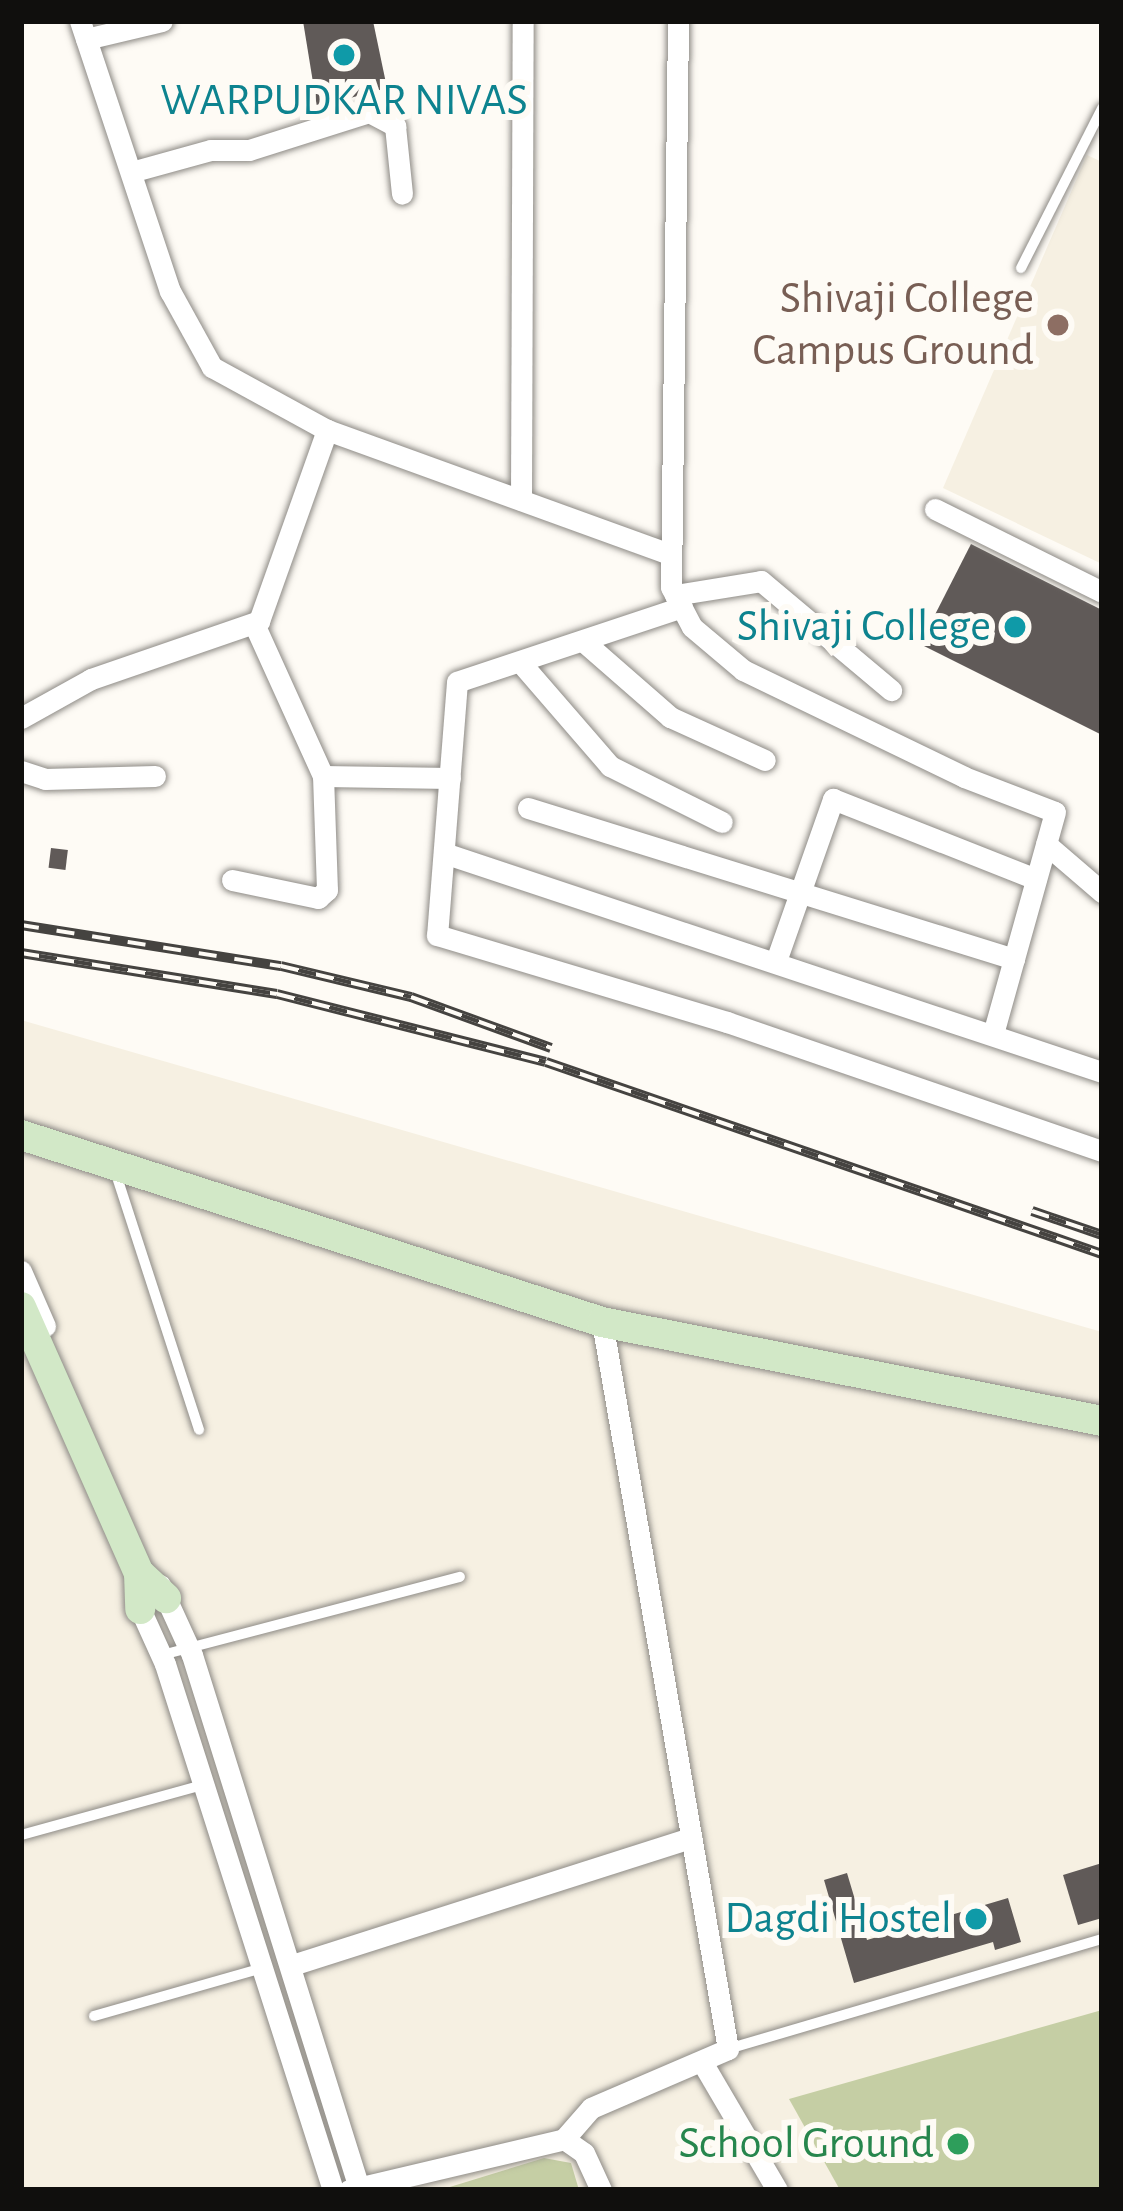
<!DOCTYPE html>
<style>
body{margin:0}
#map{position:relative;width:1123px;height:2211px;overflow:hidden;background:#fefbf5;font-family:"Alegreya Sans",sans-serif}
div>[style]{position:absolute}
.built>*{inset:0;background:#f6f0e2}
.green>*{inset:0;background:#c5cea4}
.building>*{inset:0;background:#605a58;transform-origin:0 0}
.roads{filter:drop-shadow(0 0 3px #8e8b86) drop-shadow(0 0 3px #8e8b86)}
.lane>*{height:10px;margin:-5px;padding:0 5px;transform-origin:5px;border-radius:5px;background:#fff}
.street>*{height:21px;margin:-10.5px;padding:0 10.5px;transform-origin:10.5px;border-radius:10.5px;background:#fff}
.secondary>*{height:30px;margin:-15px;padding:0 15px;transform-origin:15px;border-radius:15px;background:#d2e8c7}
.rail>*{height:10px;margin-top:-5px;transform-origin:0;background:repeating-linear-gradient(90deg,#fefbf5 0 18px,#454340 0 36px);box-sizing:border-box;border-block:3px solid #454340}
.dots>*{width:33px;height:33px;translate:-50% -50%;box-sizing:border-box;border:6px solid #fefbf5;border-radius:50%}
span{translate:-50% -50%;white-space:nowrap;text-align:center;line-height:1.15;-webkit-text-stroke:12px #fefbf5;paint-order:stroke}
.culture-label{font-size:45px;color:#0d838f}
.right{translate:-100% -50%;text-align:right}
.education-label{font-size:45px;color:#785e54}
.leisure-label{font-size:45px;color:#27864d}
.frame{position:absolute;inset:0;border:24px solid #100f0d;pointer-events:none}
</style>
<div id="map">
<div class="built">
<div style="clip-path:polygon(1087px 155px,1102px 162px,1102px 564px,943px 488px)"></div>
<div style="clip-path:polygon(21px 1020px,1102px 1332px,1102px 2190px,21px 2190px)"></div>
</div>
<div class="green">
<div style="clip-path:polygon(1102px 2010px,1102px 2190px,840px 2190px,789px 2099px)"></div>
<div style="clip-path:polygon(544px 2158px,571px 2163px,579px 2190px,440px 2190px)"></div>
</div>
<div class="building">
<div style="clip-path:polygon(303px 21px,373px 21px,387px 88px,317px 107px)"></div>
<div style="clip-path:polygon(971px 544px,1102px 610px,1102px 735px,920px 644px)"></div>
<div style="left:51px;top:848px;width:17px;height:20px;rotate:7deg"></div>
<div style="clip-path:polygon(1102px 1863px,1102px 1918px,1078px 1925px,1063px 1875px)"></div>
<div style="clip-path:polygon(847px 1873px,867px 1940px,1008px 1898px,1021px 1942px,995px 1950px,993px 1942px,854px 1983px,824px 1880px)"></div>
</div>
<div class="roads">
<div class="lane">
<div style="left:1021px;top:268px;width:179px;rotate:-63.1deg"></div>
<div style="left:115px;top:1171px;width:272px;rotate:72deg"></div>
<div style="left:162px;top:1655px;width:308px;rotate:-14.7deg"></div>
<div style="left:21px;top:1835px;width:188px;rotate:-15.4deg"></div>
<div style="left:94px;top:2016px;width:172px;rotate:-15.9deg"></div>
<div style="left:728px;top:2049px;width:390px;rotate:-16.4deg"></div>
</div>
<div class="street">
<div style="left:80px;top:21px;width:285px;rotate:71.6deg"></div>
<div style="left:170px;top:291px;width:87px;rotate:61.1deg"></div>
<div style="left:212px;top:367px;width:131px;rotate:28.7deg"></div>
<div style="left:327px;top:430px;width:365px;rotate:19.9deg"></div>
<div style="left:678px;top:21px;width:566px;rotate:90.71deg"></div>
<div style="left:671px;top:587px;width:45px;rotate:62.3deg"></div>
<div style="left:692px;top:627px;width:67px;rotate:40.1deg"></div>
<div style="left:743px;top:670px;width:246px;rotate:25.8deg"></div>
<div style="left:964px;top:777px;width:97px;rotate:21deg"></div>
<div style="left:1055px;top:812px;width:230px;rotate:105.6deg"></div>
<div style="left:86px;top:39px;width:78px;rotate:-13.3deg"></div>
<div style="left:131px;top:172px;width:83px;rotate:-15.4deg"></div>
<div style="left:211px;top:150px;width:38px"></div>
<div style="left:249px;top:150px;width:126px;rotate:-17.6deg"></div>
<div style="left:369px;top:112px;width:30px;rotate:28deg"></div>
<div style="left:395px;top:126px;width:68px;rotate:84.1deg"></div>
<div style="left:521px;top:500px;width:479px;rotate:-89.8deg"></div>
<div style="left:935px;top:509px;width:186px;rotate:26.4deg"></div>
<div style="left:675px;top:595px;width:87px;rotate:-9.2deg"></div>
<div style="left:761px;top:581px;width:170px;rotate:40deg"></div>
<div style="left:682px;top:607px;width:237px;rotate:161.6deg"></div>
<div style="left:457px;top:682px;width:254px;rotate:94.5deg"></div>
<div style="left:437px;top:935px;width:303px;rotate:16.7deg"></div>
<div style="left:727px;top:1022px;width:397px;rotate:19deg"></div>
<div style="left:583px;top:641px;width:116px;rotate:41.1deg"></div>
<div style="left:670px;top:717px;width:104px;rotate:24.4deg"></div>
<div style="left:520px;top:662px;width:138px;rotate:49.1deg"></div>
<div style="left:610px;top:766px;width:125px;rotate:26.6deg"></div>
<div style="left:21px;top:718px;width:80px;rotate:-29.1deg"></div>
<div style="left:91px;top:679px;width:178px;rotate:-19deg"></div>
<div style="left:259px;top:621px;width:203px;rotate:-70.4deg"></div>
<div style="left:21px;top:771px;width:25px;rotate:18deg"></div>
<div style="left:45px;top:779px;width:110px;rotate:-1.6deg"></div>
<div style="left:323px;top:776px;width:127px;rotate:0.9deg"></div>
<div style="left:528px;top:808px;width:509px;rotate:17.26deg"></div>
<div style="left:1046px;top:844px;width:74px;rotate:40.6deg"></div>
<div style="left:444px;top:853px;width:693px;rotate:18.41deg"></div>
<div style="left:232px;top:880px;width:88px;rotate:11.8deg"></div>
<div style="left:318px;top:898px;width:12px;rotate:-42deg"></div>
<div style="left:327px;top:890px;width:114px;rotate:-92deg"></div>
<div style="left:323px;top:776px;width:167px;rotate:-114.4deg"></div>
<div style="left:776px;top:961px;width:172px;rotate:-70.6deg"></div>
<div style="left:833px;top:799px;width:218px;rotate:21.5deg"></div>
<div style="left:21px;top:1271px;width:60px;rotate:66.4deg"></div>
<div style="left:160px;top:1585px;width:77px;rotate:65.4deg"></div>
<div style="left:192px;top:1655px;width:559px;rotate:72.6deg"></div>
<div style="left:136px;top:1600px;width:70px;rotate:65.6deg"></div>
<div style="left:165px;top:1664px;width:552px;rotate:72.29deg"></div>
<div style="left:292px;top:1965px;width:419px;rotate:-17.7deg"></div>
<div style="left:702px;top:2062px;width:148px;rotate:59.6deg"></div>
<div style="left:564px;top:2139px;width:41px;rotate:-48.9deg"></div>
<div style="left:591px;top:2108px;width:149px;rotate:-23.3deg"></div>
<div style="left:728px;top:2049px;width:738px;rotate:-99.83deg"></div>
<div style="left:349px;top:2190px;width:221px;rotate:-13.3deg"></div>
<div style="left:564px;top:2139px;width:24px;rotate:35deg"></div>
<div style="left:584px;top:2153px;width:41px;rotate:65.3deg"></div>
</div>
<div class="secondary">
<div style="left:21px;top:1135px;width:610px;rotate:17.84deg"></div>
<div style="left:602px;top:1322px;width:510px;rotate:11.2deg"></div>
<div style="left:21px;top:1307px;width:291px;rotate:66.1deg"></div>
<div style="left:139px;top:1573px;width:36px;rotate:88deg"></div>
<div style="left:139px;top:1573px;width:37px;rotate:43deg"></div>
</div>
</div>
<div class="rail">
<div style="left:21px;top:925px;width:263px;rotate:9deg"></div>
<div style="left:281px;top:966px;width:134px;rotate:13.4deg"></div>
<div style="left:411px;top:997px;width:149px;rotate:20deg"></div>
<div style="left:21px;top:953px;width:259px;rotate:9.1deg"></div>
<div style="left:277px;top:994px;width:277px;rotate:14.2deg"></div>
<div style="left:546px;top:1062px;width:588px;rotate:19.05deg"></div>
<div style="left:1032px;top:1211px;width:74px;rotate:18.9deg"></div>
</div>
<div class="dots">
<div style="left:344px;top:55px;background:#0f9aa8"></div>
<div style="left:1058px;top:325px;background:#8d6e63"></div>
<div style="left:1015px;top:627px;background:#0f9aa8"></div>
<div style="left:976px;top:1919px;background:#0f9aa8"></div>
<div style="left:958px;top:2144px;background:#2e9e5b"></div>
</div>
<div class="culture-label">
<span style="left:344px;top:101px">WARPUDKAR NIVAS</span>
<span class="right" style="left:991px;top:627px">Shivaji College</span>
<span class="right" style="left:952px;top:1919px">Dagdi Hostel</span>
</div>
<div class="education-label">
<span class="right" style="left:1034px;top:325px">Shivaji College<br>Campus Ground</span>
</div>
<div class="leisure-label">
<span class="right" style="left:934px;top:2144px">School Ground</span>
</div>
<div class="frame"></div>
</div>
